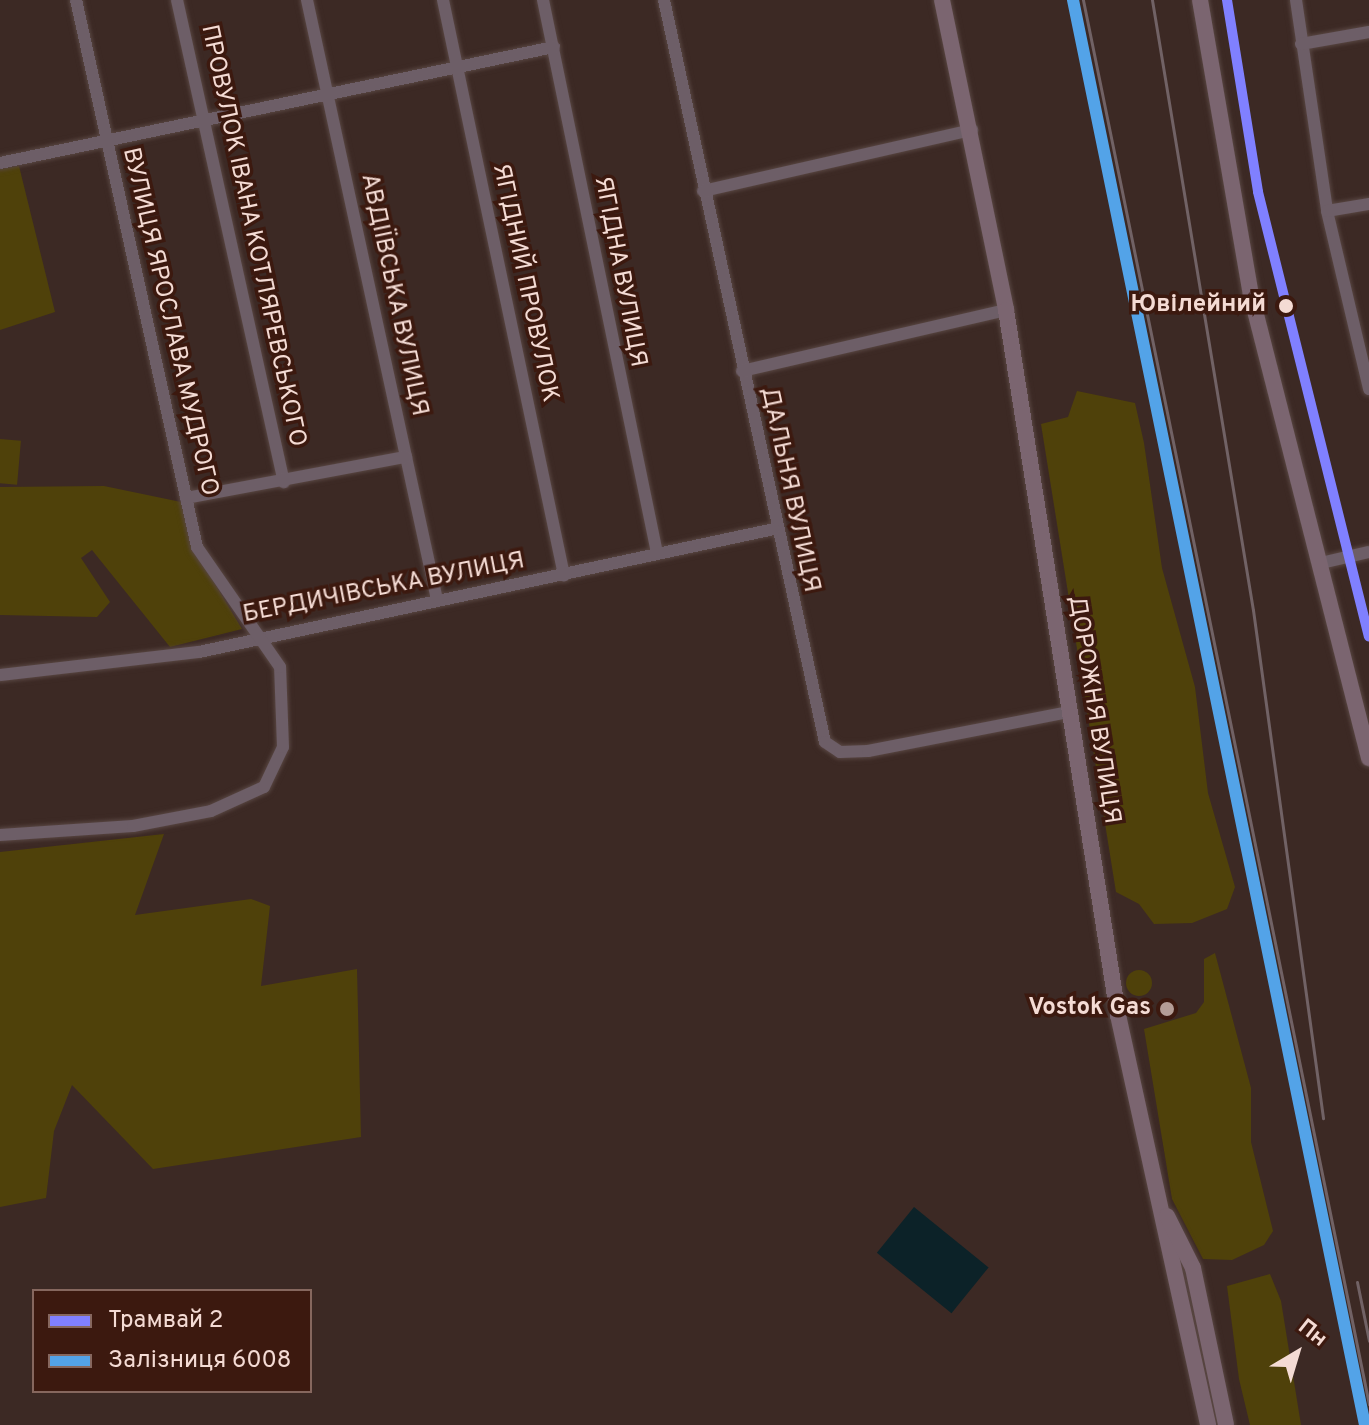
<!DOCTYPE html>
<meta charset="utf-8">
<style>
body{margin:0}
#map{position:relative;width:1369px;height:1425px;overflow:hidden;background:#3c2924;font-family:Overpass,sans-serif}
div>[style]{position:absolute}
.green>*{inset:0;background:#4f410a;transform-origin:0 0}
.round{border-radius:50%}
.water>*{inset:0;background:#0c2228;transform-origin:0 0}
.roads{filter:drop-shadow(0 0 2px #584642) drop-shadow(0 0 2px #584642)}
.minor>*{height:12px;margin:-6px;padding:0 6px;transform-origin:6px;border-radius:6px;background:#6d5e67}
.major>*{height:16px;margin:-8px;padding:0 8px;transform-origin:8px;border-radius:8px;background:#7b6570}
.rail>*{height:3px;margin:-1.5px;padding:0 1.5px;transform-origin:1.5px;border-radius:1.5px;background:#716265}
.rail-1>*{height:12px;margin:-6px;padding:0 6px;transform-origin:6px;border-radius:6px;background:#53a3e8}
.tram-1>*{height:10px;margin:-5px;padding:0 5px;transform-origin:5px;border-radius:5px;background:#8080ff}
.dots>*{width:22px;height:22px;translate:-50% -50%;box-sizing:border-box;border:4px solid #3c190f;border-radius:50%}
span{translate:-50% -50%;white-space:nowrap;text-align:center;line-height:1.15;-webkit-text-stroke:7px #3c190f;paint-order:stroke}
.street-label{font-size:24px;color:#f4dbd4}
.stop-label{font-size:24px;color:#f4dbd4;font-weight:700}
.right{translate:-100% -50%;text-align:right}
.poi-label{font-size:24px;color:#f4dbd4;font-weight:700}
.legend{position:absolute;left:32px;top:1289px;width:280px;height:104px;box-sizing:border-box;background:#3c190f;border:2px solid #86675e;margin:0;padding:10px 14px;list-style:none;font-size:24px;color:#f4dbd4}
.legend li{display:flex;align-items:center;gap:16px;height:40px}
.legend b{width:40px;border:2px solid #86675e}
.north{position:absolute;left:1257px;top:1313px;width:80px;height:80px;-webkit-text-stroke:6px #3c190f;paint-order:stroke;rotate:38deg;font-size:22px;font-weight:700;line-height:32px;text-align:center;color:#f4dbd4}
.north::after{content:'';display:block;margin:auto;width:28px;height:36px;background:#f4dbd4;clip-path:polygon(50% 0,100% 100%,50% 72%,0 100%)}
</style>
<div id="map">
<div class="green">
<div style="clip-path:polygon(19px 166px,55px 312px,0 330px,0 169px)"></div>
<div style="clip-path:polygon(1077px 391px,1135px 403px,1144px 443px,1162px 568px,1195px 687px,1208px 793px,1235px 887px,1227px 909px,1192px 923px,1154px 924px,1139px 904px,1116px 892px,1041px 424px,1068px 417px)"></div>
<div style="left:0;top:439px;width:21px;height:44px;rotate:5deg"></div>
<div style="clip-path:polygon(104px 486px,181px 502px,194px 549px,242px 629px,170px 647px,92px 550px,81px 558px,110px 602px,97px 617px,0 615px,0 487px)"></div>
<div style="clip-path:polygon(164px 834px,135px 915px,251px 899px,270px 906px,261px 986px,357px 969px,361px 1137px,153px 1169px,72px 1085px,54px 1131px,46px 1198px,0 1207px,0 852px)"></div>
<div style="clip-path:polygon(1215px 953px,1251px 1088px,1251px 1142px,1273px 1231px,1264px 1245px,1232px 1260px,1203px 1259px,1172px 1199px,1144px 1029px,1196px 1013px,1204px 1002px,1204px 959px)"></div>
<div class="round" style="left:1126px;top:970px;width:26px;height:26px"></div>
<div style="clip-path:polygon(1270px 1274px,1281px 1301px,1301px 1425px,1250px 1425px,1239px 1379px,1227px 1286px)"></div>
</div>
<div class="water">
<div style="left:914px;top:1207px;width:96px;height:59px;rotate:39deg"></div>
</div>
<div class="roads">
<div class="minor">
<div style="left:177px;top:0;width:494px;rotate:77.5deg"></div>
<div style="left:307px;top:0;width:614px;rotate:77.77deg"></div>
<div style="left:443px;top:0;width:588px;rotate:78.12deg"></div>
<div style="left:543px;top:0;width:565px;rotate:78.35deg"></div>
<div style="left:664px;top:0;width:759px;rotate:77.76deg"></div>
<div style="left:825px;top:742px;width:18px;rotate:34deg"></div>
<div style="left:840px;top:752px;width:28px;rotate:-2deg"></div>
<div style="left:868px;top:751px;width:205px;rotate:-11deg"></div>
<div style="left:1296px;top:0;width:213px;rotate:81.6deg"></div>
<div style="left:1327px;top:211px;width:183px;rotate:76.7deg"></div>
<div style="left:1301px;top:44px;width:69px;rotate:-10deg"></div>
<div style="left:0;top:163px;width:566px;rotate:-11.83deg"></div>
<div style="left:703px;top:191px;width:276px;rotate:-12.8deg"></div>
<div style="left:1327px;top:211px;width:43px;rotate:-9.5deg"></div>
<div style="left:742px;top:371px;width:271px;rotate:-13deg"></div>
<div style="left:186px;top:498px;width:224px;rotate:-10.6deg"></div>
<div style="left:1321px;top:563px;width:49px;rotate:-12.9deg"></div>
<div style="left:0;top:675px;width:200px;rotate:-6.6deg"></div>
<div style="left:199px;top:652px;width:588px;rotate:-12.07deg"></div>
<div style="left:0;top:835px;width:133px;rotate:-3.9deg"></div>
<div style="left:133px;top:826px;width:79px;rotate:-10.9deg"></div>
<div style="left:211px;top:811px;width:58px;rotate:-24.4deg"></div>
<div style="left:264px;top:787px;width:44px;rotate:-64.6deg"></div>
<div style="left:283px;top:747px;width:80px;rotate:-92.1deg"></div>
<div style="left:280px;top:667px;width:146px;rotate:-124.7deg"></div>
<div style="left:197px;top:547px;width:560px;rotate:-102.47deg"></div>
</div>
<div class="major">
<div style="left:942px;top:0;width:317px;rotate:78.3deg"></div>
<div style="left:1006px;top:310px;width:714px;rotate:80.97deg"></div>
<div style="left:1118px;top:1015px;width:420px;rotate:77.6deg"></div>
<div style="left:1200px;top:0;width:299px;rotate:80.2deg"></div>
<div style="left:1251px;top:295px;width:478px;rotate:75.7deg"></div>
<div style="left:1167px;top:1216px;width:58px;rotate:63.4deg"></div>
<div style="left:1193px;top:1268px;width:160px;rotate:78.1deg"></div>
</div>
</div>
<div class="rail">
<div style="left:1083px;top:0;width:1433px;rotate:78.49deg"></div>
<div style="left:1152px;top:0;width:618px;rotate:80.6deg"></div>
<div style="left:1253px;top:610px;width:513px;rotate:82.15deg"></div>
<div style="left:1357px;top:1282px;width:60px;rotate:78.5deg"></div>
</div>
<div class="rail-1">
<div style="left:1073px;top:0;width:1455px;rotate:78.42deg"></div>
</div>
<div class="tram-1">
<div style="left:1227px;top:0;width:194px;rotate:80.8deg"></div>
<div style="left:1258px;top:192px;width:458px;rotate:76deg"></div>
</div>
<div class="dots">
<div style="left:1286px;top:306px;background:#f4dbd4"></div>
<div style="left:1167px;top:1009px;background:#b49d96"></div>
</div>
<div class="street-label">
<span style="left:252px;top:236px;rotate:78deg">ПРОВУЛОК ІВАНА КОТЛЯРЕВСЬКОГО</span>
<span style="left:619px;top:272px;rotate:79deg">ЯГІДНА ВУЛИЦЯ</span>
<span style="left:524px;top:283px;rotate:78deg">ЯГІДНИЙ ПРОВУЛОК</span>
<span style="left:393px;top:295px;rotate:78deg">АВДІЇВСЬКА ВУЛИЦЯ</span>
<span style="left:169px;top:322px;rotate:77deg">ВУЛИЦЯ ЯРОСЛАВА МУДРОГО</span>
<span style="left:789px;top:490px;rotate:78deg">ДАЛЬНЯ ВУЛИЦЯ</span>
<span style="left:384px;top:589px;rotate:-11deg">БЕРДИЧІВСЬКА ВУЛИЦЯ</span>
<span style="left:1093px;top:710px;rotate:81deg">ДОРОЖНЯ ВУЛИЦЯ</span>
</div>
<div class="stop-label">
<span class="right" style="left:1266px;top:306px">Ювілейний</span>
</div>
<div class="poi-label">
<span class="right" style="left:1151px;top:1009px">Vostok Gas</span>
</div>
<ul class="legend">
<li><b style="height:10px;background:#8080ff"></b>Трамвай 2</li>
<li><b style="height:10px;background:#53a3e8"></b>Залізниця 6008</li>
</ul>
<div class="north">Пн</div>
</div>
